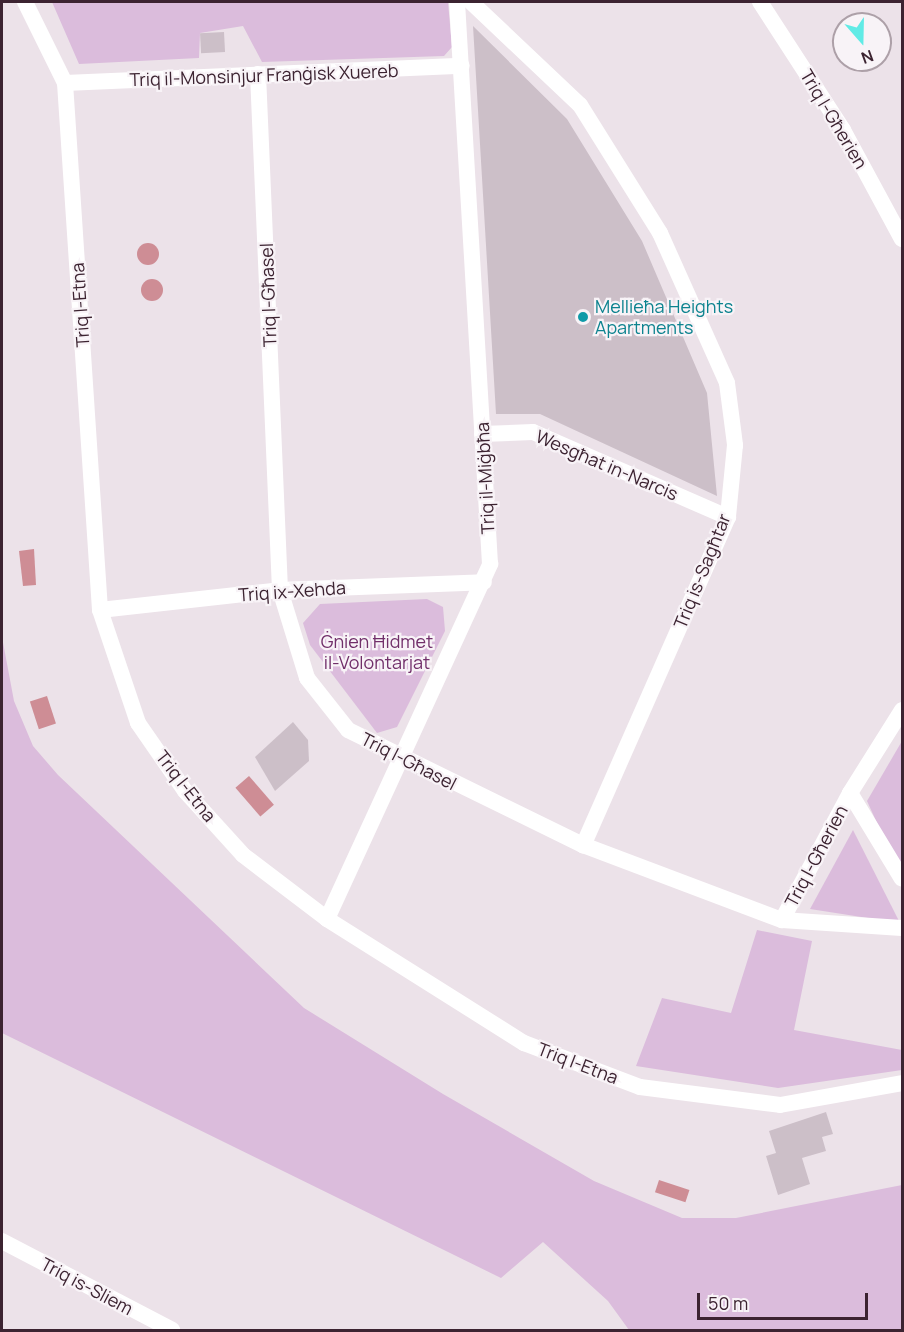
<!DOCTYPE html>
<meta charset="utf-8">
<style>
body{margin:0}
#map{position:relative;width:904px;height:1332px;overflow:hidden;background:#ece2e9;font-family:Manrope,sans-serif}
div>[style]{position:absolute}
.green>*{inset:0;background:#dbbcdc}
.water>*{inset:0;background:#ce8d95;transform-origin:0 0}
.round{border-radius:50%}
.building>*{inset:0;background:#ccbfc8;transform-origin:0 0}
.minor>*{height:16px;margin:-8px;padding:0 8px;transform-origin:8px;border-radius:8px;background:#fff}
.dots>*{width:16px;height:16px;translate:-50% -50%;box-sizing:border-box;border:3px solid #f8f3f7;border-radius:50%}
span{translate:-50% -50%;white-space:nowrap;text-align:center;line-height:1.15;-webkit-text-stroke:4.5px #f8f3f7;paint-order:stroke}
.street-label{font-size:18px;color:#3c2331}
.culture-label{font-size:18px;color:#0d838f}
.left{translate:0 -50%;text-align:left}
.park-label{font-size:18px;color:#712f6a}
.frame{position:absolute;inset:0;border:3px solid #3c2331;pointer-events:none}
.north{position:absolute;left:832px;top:12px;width:60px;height:60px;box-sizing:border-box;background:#f8f3f7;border:2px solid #ada0a8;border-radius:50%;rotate:160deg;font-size:16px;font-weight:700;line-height:24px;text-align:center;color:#3c2331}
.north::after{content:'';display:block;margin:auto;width:21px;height:27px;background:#61ebe6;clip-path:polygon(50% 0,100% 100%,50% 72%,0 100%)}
.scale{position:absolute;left:697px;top:1293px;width:171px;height:27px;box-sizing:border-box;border:3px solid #3c2331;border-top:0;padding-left:8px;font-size:18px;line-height:21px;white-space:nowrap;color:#3c2331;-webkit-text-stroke:4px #f8f3f7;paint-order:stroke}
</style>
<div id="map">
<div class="green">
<div style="clip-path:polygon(52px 2px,448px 2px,452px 47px,444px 56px,262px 62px,243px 26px,200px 33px,199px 58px,79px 64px)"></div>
<div style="clip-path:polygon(427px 599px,443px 607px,445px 631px,397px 727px,377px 733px,310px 645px,303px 623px,320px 604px)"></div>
<div style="clip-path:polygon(2px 637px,14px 701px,33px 746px,58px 775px,304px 1008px,443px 1094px,594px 1181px,682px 1218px,736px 1218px,902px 1185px,902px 1330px,629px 1330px,608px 1301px,543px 1242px,501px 1278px,2px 1033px)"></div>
<div style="clip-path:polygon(902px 741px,902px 878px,867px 801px)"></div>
<div style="clip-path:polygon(853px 830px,900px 923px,810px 909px)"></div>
<div style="clip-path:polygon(757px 930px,812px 941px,794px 1030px,902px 1050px,902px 1070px,778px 1088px,636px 1066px,662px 998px,731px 1013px)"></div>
</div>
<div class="water">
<div class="round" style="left:137px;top:243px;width:22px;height:22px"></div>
<div class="round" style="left:141px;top:279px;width:22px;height:22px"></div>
<div style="clip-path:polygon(34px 549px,36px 585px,23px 586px,19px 551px)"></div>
<div style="left:47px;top:696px;width:29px;height:18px;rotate:72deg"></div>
<div style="left:249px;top:776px;width:38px;height:18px;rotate:49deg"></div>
<div style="left:659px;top:1180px;width:32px;height:13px;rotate:18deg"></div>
</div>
<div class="building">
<div style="clip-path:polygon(473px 26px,567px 119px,642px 241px,707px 393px,717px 496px,540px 414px,496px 414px)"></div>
<div style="left:224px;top:32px;width:20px;height:24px;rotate:87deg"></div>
<div style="clip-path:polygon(293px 722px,308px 740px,309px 761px,275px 791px,255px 757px)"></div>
<div style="clip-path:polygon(826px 1112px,833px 1134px,822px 1137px,826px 1151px,802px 1158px,810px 1184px,778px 1195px,766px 1156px,776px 1153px,769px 1131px)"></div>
</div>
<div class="minor">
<div style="left:25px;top:2px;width:90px;rotate:63.7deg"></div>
<div style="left:65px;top:83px;width:528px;rotate:86.2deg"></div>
<div style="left:100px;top:610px;width:119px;rotate:71.4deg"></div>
<div style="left:138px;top:723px;width:83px;rotate:55.3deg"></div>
<div style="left:185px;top:791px;width:86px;rotate:47.8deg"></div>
<div style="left:243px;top:855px;width:106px;rotate:37.3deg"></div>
<div style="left:327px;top:919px;width:233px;rotate:32.2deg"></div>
<div style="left:524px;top:1043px;width:124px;rotate:20.8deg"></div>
<div style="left:640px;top:1087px;width:141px;rotate:7.3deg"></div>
<div style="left:780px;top:1105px;width:124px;rotate:-10.2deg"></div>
<div style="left:471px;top:2px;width:150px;rotate:43.4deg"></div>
<div style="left:580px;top:105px;width:151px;rotate:58deg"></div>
<div style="left:660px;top:233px;width:164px;rotate:65.9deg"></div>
<div style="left:727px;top:383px;width:63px;rotate:82.6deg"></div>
<div style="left:735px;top:445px;width:72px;rotate:95.6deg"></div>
<div style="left:728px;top:517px;width:359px;rotate:113.8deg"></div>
<div style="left:760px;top:2px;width:153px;rotate:57deg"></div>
<div style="left:843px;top:130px;width:124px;rotate:61.6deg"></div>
<div style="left:258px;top:74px;width:516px;rotate:87.56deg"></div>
<div style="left:280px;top:590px;width:92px;rotate:72.9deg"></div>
<div style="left:307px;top:678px;width:66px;rotate:51.7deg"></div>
<div style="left:348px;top:730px;width:262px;rotate:26.1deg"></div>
<div style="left:583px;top:845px;width:213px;rotate:20.7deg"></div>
<div style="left:782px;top:920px;width:120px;rotate:3.8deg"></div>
<div style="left:65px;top:83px;width:397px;rotate:-2.5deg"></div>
<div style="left:482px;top:434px;width:51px;rotate:-2.2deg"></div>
<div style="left:533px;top:432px;width:213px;rotate:23.6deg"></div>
<div style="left:100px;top:610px;width:181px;rotate:-6.3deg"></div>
<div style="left:280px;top:590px;width:204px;rotate:-2.2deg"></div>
<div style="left:850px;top:793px;width:100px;rotate:58.8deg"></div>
<div style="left:327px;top:919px;width:391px;rotate:-65.3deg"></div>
<div style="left:490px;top:564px;width:563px;rotate:-93.36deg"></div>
<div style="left:782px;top:920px;width:144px;rotate:-61.8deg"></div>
<div style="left:850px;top:793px;width:98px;rotate:-57.9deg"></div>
<div style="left:2px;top:1241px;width:192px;rotate:27.6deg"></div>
</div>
<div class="dots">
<div style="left:583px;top:317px;background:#0f9aa8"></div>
</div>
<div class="street-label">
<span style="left:264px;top:75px;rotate:-2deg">Triq il-Monsinjur Franġisk Xuereb</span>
<span style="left:834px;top:119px;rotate:59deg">Triq l-Għerien</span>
<span style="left:268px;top:295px;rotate:-92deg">Triq l-Għasel</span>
<span style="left:80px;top:305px;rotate:-94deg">Triq l-Etna</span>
<span style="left:607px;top:465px;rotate:23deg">Wesgħat in-Narcis</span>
<span style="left:485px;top:478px;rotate:-93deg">Triq il-Miġbħa</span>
<span style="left:702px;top:571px;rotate:-68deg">Triq is-Sagħtar</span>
<span style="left:292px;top:591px;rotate:-4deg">Triq ix-Xehda</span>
<span style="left:409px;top:761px;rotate:27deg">Triq l-Għasel</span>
<span style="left:186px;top:786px;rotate:52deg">Triq l-Etna</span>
<span style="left:816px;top:856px;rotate:-62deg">Triq l-Għerien</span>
<span style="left:578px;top:1063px;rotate:21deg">Triq l-Etna</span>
<span style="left:87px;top:1286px;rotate:28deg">Triq is-Sliem</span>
</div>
<div class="culture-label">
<span class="left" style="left:595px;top:317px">Mellieħa Heights<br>Apartments</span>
</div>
<div class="park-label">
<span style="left:377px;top:652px">Ġnien Ħidmet<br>il-Volontarjat</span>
</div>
<div class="frame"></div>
<div class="north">N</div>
<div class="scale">50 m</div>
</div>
